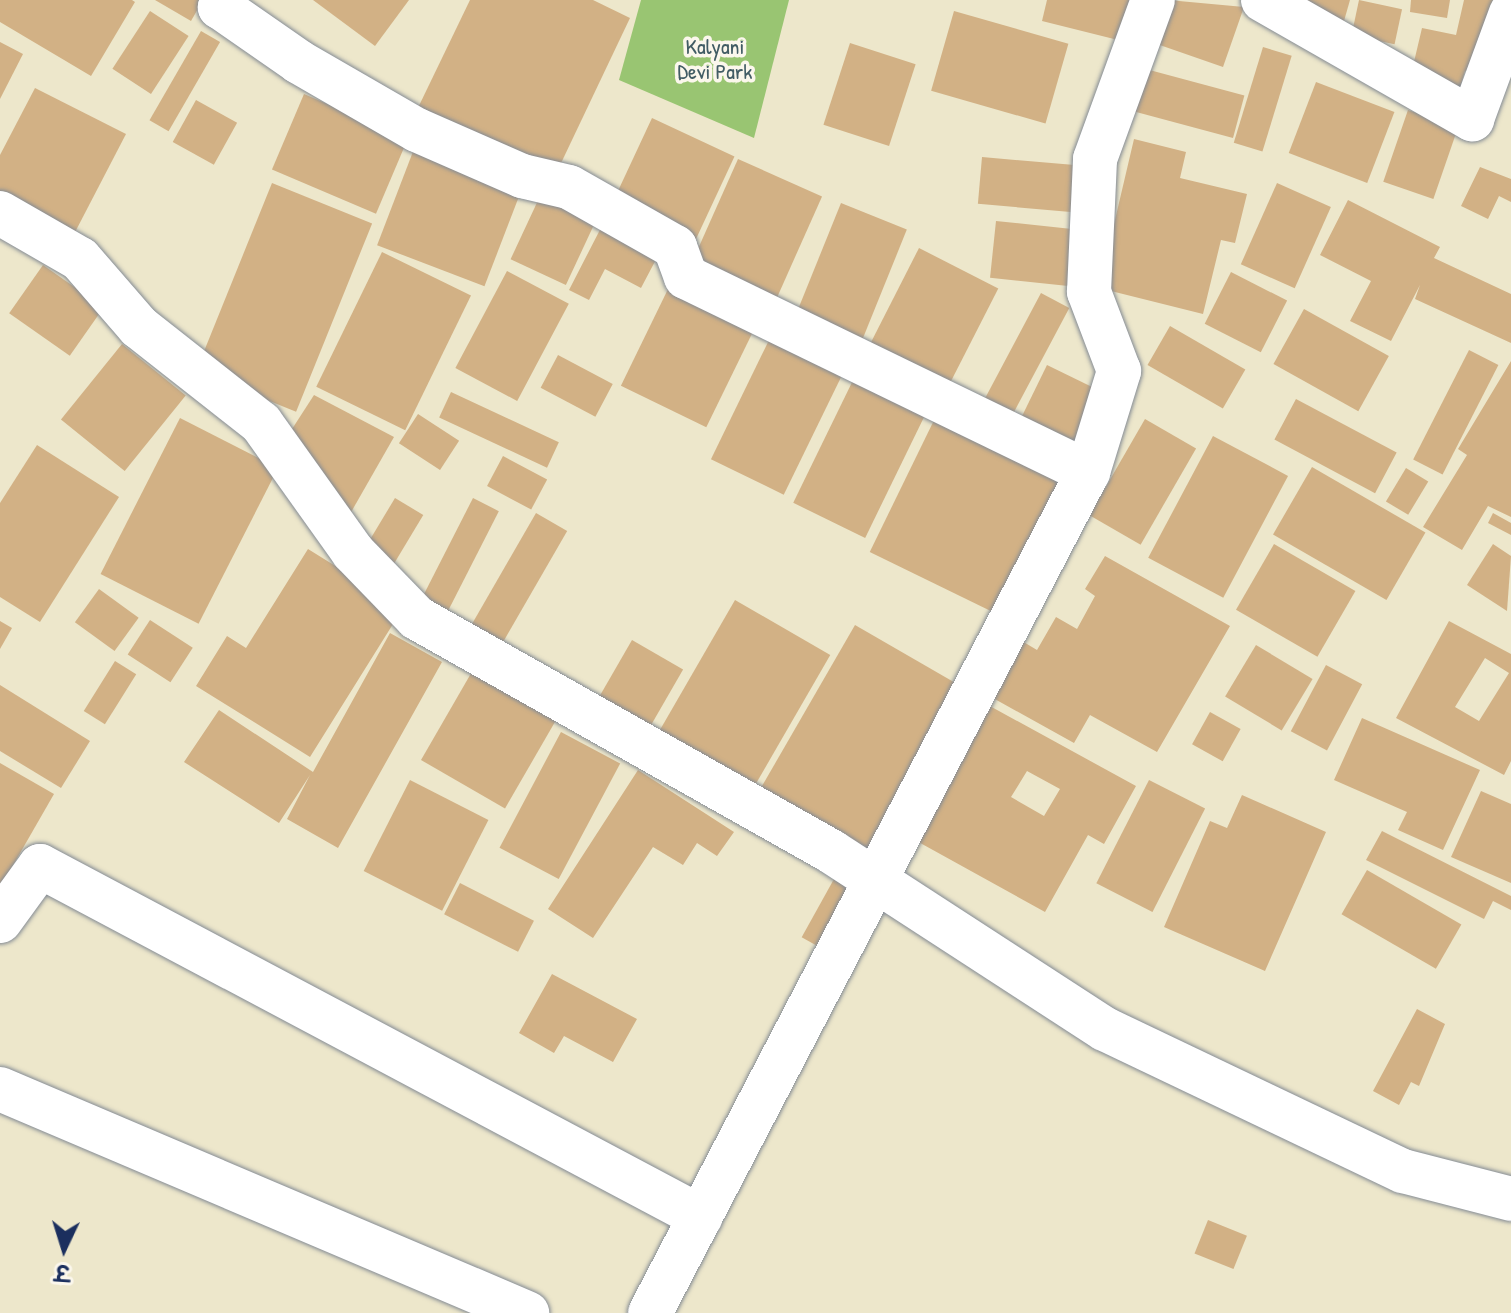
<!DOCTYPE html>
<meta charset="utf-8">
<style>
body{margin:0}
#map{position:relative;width:1511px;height:1313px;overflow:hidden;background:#ede7cb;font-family:"Patrick Hand","Playpen Sans Deva",sans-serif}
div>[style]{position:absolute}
.green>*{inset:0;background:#99c572}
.building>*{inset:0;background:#d2b185;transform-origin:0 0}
.roads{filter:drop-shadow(0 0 2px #848b94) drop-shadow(0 0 2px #848b94)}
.minor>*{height:44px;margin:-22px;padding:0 22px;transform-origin:22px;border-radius:22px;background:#fff}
span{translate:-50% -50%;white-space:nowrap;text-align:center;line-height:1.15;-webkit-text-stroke:7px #fbf7ec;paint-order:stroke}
.park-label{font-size:22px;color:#415c64}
.north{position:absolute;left:24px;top:1209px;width:80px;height:80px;-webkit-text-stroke:6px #fbf7ec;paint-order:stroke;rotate:184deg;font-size:22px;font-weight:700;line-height:32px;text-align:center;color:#1b2f5e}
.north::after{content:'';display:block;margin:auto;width:28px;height:36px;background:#1b2f5e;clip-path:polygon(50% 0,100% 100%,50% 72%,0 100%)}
</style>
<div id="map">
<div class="green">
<div style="clip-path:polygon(641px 0,789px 0,754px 138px,619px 80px)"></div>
</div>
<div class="building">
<div style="clip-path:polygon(0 0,132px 0,135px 2px,91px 76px,0 22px)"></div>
<div style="clip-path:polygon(155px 0,203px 0,191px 21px)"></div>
<div style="clip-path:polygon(313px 0,409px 0,375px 46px)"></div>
<div style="clip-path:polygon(470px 0,593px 0,630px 18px,553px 180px,415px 114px)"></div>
<div style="clip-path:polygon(1047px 0,1141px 0,1130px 43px,1042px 21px)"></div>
<div style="clip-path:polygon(1168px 0,1244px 7px,1223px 67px,1154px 43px)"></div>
<div style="clip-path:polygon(1293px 0,1350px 0,1342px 28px)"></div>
<div style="left:1359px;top:0;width:44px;height:36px;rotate:12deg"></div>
<div style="clip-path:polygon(1411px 0,1450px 0,1447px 18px,1410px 12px)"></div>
<div style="clip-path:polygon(1464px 0,1497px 0,1479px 74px,1465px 71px,1458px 95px,1409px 83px,1422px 28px,1456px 35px)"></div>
<div style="left:150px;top:11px;width:46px;height:69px;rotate:33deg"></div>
<div style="left:954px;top:11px;width:119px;height:83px;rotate:16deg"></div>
<div style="left:201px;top:31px;width:22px;height:103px;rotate:30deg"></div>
<div style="clip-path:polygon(0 42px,23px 54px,0 99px)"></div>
<div style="left:850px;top:43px;width:69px;height:86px;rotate:18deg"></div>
<div style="left:1263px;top:47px;width:30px;height:100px;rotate:17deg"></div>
<div style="left:1142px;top:68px;width:106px;height:44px;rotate:15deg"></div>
<div style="left:1316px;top:82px;width:84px;height:76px;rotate:21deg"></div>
<div style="clip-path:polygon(35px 88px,126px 134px,72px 238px,0 201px,0 155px)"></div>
<div style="left:304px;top:94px;width:113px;height:82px;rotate:23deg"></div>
<div style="left:196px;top:100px;width:47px;height:48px;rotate:29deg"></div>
<div style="left:1408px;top:110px;width:53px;height:76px;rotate:19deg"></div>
<div style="left:652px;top:118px;width:91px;height:96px;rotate:25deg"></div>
<div style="clip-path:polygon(1134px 139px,1186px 152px,1180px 178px,1247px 194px,1235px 243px,1221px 240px,1203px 314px,1099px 288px)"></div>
<div style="left:414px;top:149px;width:115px;height:103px;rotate:21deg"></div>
<div style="left:982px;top:157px;width:96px;height:47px;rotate:5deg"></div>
<div style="left:738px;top:159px;width:92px;height:121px;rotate:24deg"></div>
<div style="clip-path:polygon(1480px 167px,1511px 179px,1511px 202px,1499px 196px,1488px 219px,1461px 206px)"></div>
<div style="left:272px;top:183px;width:108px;height:203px;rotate:22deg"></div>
<div style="left:1277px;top:183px;width:59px;height:89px;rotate:24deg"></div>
<div style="left:541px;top:194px;width:61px;height:72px;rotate:25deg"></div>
<div style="clip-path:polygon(1348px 200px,1440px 247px,1434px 258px,1511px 294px,1511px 343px,1415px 299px,1420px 285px,1391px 341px,1350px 321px,1371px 281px,1320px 255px)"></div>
<div style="left:841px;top:203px;width:71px;height:120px;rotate:22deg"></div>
<div style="clip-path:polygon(605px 220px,661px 250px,641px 288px,605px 269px,589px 300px,569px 290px)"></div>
<div style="left:996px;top:221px;width:81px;height:57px;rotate:6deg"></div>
<div style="left:919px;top:248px;width:89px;height:113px;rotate:27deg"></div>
<div style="left:382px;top:252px;width:99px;height:150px;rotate:26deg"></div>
<div style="left:43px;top:265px;width:74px;height:59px;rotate:35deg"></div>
<div style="left:507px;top:271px;width:70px;height:110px;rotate:28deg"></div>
<div style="left:1231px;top:272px;width:63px;height:58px;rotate:27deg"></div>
<div style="left:670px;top:285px;width:95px;height:112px;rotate:26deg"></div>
<div style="left:1041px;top:293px;width:32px;height:133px;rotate:28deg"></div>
<div style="left:1304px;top:309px;width:97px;height:63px;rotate:29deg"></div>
<div style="left:1170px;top:326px;width:87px;height:45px;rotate:30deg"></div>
<div style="left:771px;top:336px;width:81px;height:137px;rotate:26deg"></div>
<div style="left:122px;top:344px;width:82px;height:97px;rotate:39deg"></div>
<div style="left:1469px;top:350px;width:33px;height:123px;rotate:27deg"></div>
<div style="left:558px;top:355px;width:62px;height:37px;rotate:28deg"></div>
<div style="clip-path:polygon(1511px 361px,1511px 517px,1488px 506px,1462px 550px,1423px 527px,1467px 455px,1458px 449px)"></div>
<div style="left:1047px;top:365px;width:69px;height:68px;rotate:26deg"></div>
<div style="left:859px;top:368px;width:80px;height:150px;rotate:26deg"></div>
<div style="left:451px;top:392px;width:119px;height:28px;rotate:25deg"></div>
<div style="clip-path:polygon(314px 395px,394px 437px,346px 521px,283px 443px)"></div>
<div style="left:1296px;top:399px;width:114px;height:46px;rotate:28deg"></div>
<div style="left:939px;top:410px;width:146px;height:158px;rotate:26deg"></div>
<div style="left:418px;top:414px;width:49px;height:35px;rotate:33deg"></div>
<div style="left:180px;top:418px;width:110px;height:175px;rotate:27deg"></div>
<div style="left:1145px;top:419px;width:59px;height:111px;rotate:30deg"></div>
<div style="left:1213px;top:436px;width:85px;height:138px;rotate:28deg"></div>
<div style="clip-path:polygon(37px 445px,119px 497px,40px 622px,0 597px,0 503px)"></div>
<div style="left:503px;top:456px;width:50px;height:34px;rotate:28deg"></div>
<div style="left:1312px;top:467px;width:131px;height:78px;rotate:30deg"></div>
<div style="left:1406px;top:468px;width:26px;height:39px;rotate:31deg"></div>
<div style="left:395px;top:498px;width:33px;height:61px;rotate:31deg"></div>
<div style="left:473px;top:498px;width:29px;height:123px;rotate:27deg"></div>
<div style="left:536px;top:513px;width:36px;height:139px;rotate:30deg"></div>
<div style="clip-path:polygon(1493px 513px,1511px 523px,1511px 535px,1488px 523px)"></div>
<div style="left:1274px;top:544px;width:94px;height:76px;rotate:30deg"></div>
<div style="clip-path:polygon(1493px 544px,1511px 556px,1507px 611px,1467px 585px)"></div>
<div style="clip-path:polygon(308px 549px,403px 608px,310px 757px,196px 686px,227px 636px,246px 648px)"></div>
<div style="clip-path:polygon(1105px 556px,1230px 626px,1157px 752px,1090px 715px,1074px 743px,984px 693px,1015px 637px,1037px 650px,1056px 617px,1077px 629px,1095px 596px,1085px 589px)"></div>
<div style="left:99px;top:589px;width:49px;height:41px;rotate:36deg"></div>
<div style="left:735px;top:600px;width:110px;height:162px;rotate:30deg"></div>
<div style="left:150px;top:620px;width:51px;height:41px;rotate:33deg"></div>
<div style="clip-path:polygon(0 621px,12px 628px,0 649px)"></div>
<div style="clip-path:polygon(evenodd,1449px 621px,1511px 654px,1511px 761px,1504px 775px,1396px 718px,1449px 621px,1485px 658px,1509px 673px,1479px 721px,1455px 707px,1485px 658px)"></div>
<div style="left:855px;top:625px;width:136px;height:198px;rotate:30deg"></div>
<div style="clip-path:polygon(390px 633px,442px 662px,338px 848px,287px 819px,310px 775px,279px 823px,184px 762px,219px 710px,313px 772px)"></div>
<div style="left:632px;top:640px;width:59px;height:77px;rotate:30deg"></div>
<div style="left:1256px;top:645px;width:66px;height:60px;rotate:31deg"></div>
<div style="left:115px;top:661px;width:25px;height:59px;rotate:32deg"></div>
<div style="left:477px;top:663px;width:97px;height:112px;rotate:30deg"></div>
<div style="left:1326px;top:665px;width:41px;height:75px;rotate:28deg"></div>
<div style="clip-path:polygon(0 685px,90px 741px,61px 788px,0 751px)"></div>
<div style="clip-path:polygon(evenodd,988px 705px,1136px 786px,1104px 844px,1088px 835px,1045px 912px,913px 839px,988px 705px,1027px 771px,1060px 789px,1044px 816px,1011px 797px,1027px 771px)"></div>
<div style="left:1210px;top:712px;width:35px;height:37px;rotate:29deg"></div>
<div style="clip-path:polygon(1362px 718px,1480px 770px,1443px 850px,1398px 830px,1407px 812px,1334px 780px)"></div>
<div style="left:561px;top:732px;width:67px;height:131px;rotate:28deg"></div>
<div style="clip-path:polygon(0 763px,54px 794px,0 888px)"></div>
<div style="clip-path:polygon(638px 770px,734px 832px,717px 856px,697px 843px,683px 865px,653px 847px,593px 938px,548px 909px)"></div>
<div style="left:410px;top:780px;width:88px;height:102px;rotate:27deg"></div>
<div style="left:1149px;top:780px;width:63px;height:116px;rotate:27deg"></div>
<div style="clip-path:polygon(1481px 791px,1511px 804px,1511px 883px,1451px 857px)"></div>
<div style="clip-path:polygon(1242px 795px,1326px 832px,1265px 971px,1164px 927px,1210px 821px,1227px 828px)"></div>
<div style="clip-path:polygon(1382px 831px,1511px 896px,1511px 910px,1493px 901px,1484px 919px,1366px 860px)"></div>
<div style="left:839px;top:870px;width:21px;height:77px;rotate:29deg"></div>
<div style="left:1367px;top:870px;width:109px;height:51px;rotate:30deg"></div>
<div style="left:460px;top:883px;width:83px;height:35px;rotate:27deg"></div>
<div style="clip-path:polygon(552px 974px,637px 1019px,613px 1062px,564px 1036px,554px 1053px,519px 1033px)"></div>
<div style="clip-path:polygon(1417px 1009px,1445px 1024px,1419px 1086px,1411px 1082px,1399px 1105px,1373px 1091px)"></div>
<div style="left:1208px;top:1220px;width:42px;height:36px;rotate:22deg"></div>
</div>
<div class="roads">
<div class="minor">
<div style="left:225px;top:0;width:9px;rotate:126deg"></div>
<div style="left:220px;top:7px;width:96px;rotate:34.8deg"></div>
<div style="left:299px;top:62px;width:136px;rotate:30deg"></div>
<div style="left:417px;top:130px;width:115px;rotate:23.7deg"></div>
<div style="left:522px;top:176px;width:48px;rotate:13.2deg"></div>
<div style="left:569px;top:187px;width:122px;rotate:29.5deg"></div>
<div style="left:675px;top:247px;width:32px;rotate:70deg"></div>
<div style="left:686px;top:277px;width:447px;rotate:25.9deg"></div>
<div style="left:1263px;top:0;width:241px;rotate:29.7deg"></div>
<div style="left:1472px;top:119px;width:113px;rotate:-69.8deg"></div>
<div style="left:0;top:213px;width:92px;rotate:29.9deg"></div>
<div style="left:80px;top:259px;width:90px;rotate:49.1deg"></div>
<div style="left:139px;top:327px;width:155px;rotate:38.2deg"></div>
<div style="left:261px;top:423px;width:158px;rotate:54.5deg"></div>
<div style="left:353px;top:552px;width:92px;rotate:45.9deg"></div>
<div style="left:417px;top:618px;width:476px;rotate:29.4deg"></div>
<div style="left:832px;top:852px;width:325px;rotate:33deg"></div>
<div style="left:1105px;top:1029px;width:330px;rotate:25.5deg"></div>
<div style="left:1403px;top:1171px;width:112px;rotate:14.5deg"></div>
<div style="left:0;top:921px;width:68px;rotate:-54deg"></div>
<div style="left:40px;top:866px;width:748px;rotate:27.97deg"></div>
<div style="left:0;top:1089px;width:573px;rotate:23.03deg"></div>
<div style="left:650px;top:1313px;width:948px;rotate:-62.49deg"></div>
<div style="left:1088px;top:472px;width:106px;rotate:-72.9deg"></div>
<div style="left:1119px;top:371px;width:85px;rotate:-110.8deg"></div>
<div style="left:1089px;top:292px;width:133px;rotate:-87.4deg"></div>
<div style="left:1095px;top:159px;width:169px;rotate:-70deg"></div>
</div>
</div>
<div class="park-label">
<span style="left:715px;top:59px">Kalyani<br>Devi Park</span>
</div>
<div class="north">उ</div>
</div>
